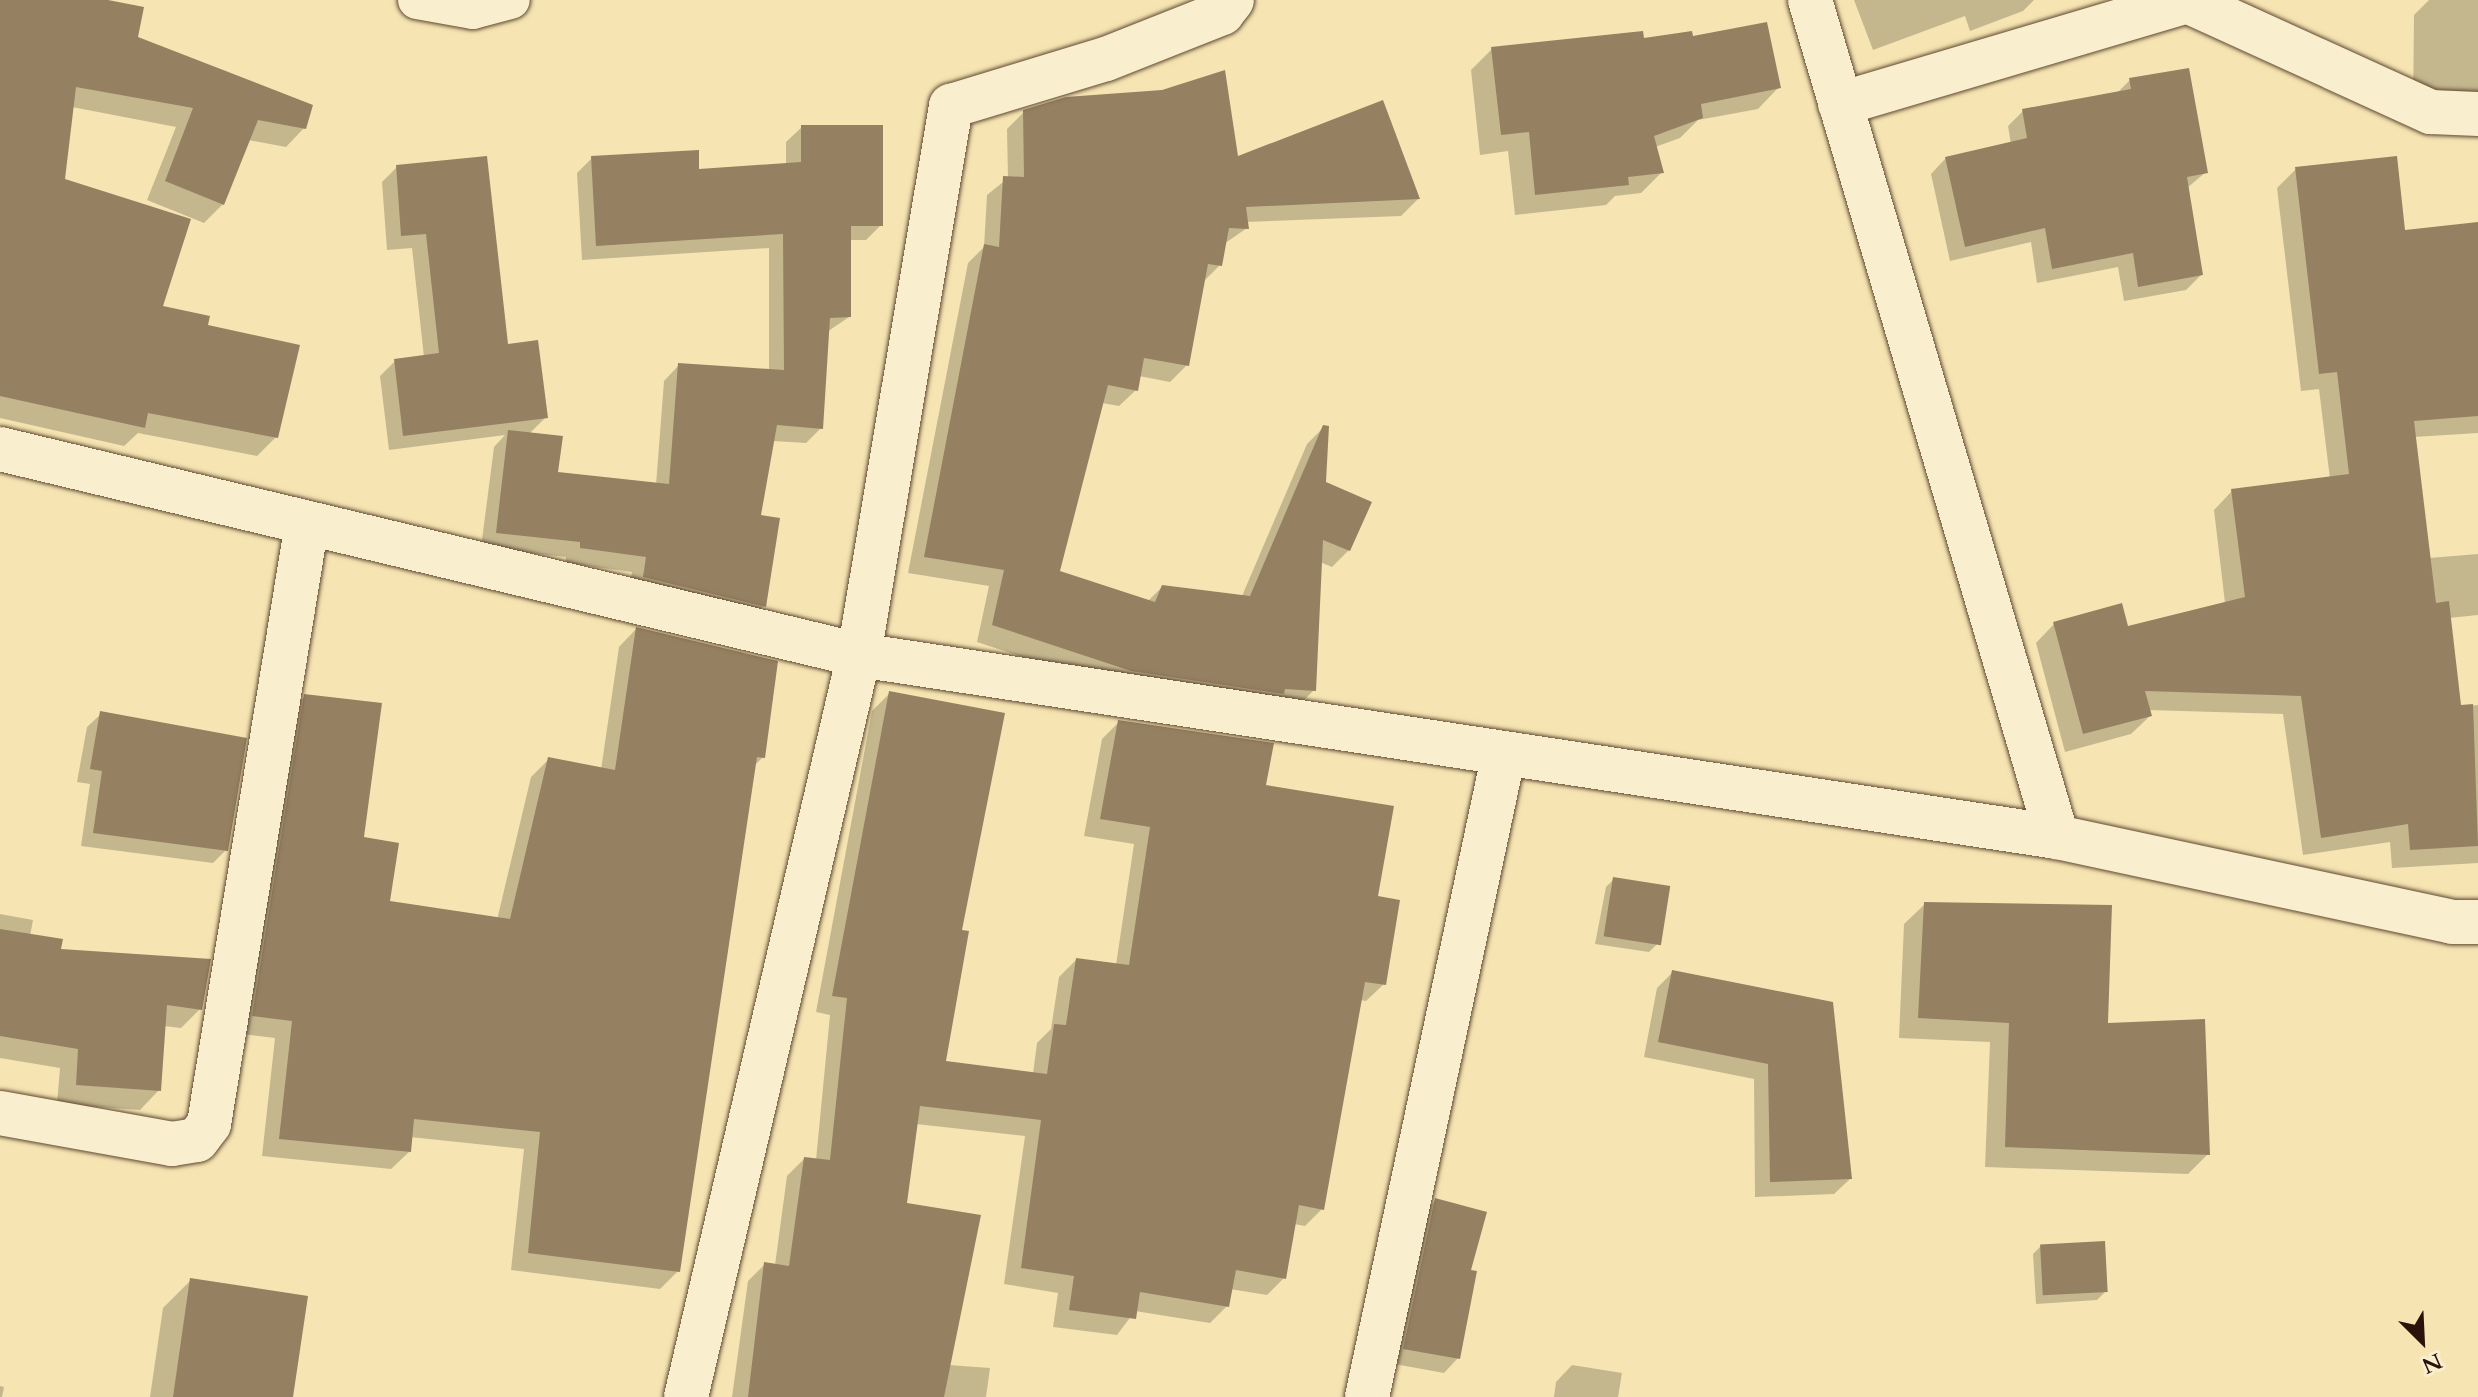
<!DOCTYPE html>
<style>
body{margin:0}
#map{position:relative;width:2478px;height:1397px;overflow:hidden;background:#f6e5b2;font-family:Cardo,serif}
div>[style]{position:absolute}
.shadow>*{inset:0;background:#0003}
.building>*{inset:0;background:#958061;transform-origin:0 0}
.roads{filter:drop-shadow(0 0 2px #5e4833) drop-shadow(0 0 2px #5e4833)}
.service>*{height:38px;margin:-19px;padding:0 19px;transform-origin:19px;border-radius:19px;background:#f9eecd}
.minor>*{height:44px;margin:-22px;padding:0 22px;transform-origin:22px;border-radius:22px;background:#f9eecd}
span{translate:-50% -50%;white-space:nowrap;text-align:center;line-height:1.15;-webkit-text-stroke:6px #f9eecd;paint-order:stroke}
.north{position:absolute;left:2382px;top:1301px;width:80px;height:80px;-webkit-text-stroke:6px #f9eecd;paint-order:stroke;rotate:156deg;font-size:22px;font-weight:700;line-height:32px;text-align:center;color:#2b1309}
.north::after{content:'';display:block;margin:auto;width:28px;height:36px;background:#2b1309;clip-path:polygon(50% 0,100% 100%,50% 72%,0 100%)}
</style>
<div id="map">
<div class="shadow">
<div style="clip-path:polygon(0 0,97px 0,136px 38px,304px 128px,286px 147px,248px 140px,223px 204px,204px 223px,147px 200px,176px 127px,72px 107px,63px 180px,161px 308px,206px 327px,276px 437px,257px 456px,138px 433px,124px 446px,0 418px)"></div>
<div style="clip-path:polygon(1854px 0,2034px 0,2023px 11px,1970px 31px,1965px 16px,1873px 50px)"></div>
<div style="clip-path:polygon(2429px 0,2478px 0,2478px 120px,2413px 110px,2414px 15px)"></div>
<div style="clip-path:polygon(1691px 39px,1778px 88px,1758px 109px,1698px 120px,1680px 138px,1655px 147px,1662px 172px,1641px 193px,1615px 196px,1606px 205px,1515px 215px,1508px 151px,1480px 155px,1471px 70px,1492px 49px)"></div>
<div style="clip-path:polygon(2130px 80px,2206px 172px,2187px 188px,2201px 275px,2186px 290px,2124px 301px,2118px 267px,2037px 283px,2031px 242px,1950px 261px,1931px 174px,1946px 158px,2011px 144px,2008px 126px,2023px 111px,2116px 94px)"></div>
<div style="clip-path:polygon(1024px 112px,1418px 199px,1401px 216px,1246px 222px,1247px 228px,1224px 244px,1220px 265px,1203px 282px,1187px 365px,1170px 382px,1139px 376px,1136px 390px,1119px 406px,1102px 403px,1058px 573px,1148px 601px,1162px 587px,1242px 596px,1307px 444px,1324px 427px,1324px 483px,1349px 550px,1332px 567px,1320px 562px,1314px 690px,1297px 707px,1113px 687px,977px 642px,989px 586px,908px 573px,968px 263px,984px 247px,987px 195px,1008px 178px,1007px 129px)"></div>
<div style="clip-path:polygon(802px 127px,881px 225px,866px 240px,849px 240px,849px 317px,827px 332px,821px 428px,806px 443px,773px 441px,759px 516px,764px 606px,748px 621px,629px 592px,632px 572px,566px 563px,566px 557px,481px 548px,494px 447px,505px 435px,389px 450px,380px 376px,395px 361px,424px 357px,412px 248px,387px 250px,382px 182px,397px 167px,506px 346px,546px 417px,529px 434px,556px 474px,656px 485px,664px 381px,679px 365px,769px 371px,769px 248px,582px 260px,577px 173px,592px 158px,698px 171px,786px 165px,786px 142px)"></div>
<div style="clip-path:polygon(2296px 169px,2403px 232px,2478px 224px,2478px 433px,2414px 437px,2429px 558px,2478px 554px,2478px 615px,2449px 618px,2459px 707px,2478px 705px,2478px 863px,2392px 868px,2390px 842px,2303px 855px,2283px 714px,2148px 710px,2150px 716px,2131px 734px,2065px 752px,2036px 643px,2054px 624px,2127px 628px,2225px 603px,2214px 510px,2232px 491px,2330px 479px,2319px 389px,2301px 391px,2277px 188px)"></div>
<div style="clip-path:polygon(636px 629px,763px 757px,754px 766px,678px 1271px,660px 1289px,511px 1270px,524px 1149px,410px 1137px,409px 1152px,391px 1169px,262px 1156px,275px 1038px,235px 1033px,287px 714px,305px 696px,387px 903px,497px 920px,531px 777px,549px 759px,601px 770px,619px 647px)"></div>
<div style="clip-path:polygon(889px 694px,960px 932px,943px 1063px,1033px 1074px,1037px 1043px,1051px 1029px,1059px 977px,1076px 960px,1116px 965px,1134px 844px,1084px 836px,1102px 739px,1119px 722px,1264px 787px,1375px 898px,1384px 984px,1366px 1001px,1360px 1000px,1322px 1209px,1305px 1226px,1294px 1224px,1284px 1278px,1267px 1295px,1230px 1289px,1227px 1306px,1210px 1323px,1135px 1311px,1117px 1335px,1053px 1327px,1058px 1293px,1004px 1284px,1025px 1136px,916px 1124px,905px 1205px,949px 1365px,990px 1368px,986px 1397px,732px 1397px,748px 1281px,765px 1264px,775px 1265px,787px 1176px,804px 1159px,816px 1160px,830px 1015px,816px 1012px,872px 711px)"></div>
<div style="clip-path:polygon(101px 714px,226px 850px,213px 863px,81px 846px,90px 784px,77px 782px,87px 727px)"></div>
<div style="clip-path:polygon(1614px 879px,1657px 944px,1649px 952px,1595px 944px,1606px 887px)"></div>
<div style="clip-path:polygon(1925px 904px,2106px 1025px,2208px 1154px,2188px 1174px,1985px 1167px,1990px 1042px,1899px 1038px,1904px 924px)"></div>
<div style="clip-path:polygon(0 914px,33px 920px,30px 936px,200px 1009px,181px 1028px,164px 1026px,159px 1090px,140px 1110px,57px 1104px,60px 1068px,0 1058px)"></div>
<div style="clip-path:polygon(1673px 972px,1831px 1004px,1850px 1179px,1834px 1194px,1755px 1197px,1754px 1079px,1644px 1057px,1657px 988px)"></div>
<div style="clip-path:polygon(1435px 1201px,1468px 1271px,1458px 1358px,1444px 1373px,1389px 1363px,1421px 1215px)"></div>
<div style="clip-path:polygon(2041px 1246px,2105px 1292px,2097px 1300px,2036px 1304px,2033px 1254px)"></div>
<div style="clip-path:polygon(191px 1280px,291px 1397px,150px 1397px,163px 1308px)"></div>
<div style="clip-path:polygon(1572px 1365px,1622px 1373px,1618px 1397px,1554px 1397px,1556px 1382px)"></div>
<div style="clip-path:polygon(0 1386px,4px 1387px,2px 1397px,0 1397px)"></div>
</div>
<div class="building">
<div style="clip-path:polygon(0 0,108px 0,144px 7px,138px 37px,313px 105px,306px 129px,258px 120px,224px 205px,165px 181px,193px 108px,76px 87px,65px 179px,191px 219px,163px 306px,210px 316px,208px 325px,300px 345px,278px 438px,148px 413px,145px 428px,0 396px)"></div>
<div style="clip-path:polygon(1767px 22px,1781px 88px,1701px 104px,1703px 118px,1654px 136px,1664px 173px,1628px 177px,1629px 185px,1535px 195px,1529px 132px,1501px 135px,1491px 47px,1643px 31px,1644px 38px,1692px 31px,1693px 36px)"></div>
<div style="clip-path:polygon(2189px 68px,2208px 173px,2187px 177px,2203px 275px,2138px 287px,2133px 253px,2052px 269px,2045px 228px,1965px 247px,1945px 157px,2027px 138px,2022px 109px,2131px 89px,2129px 78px)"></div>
<div style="clip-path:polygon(1225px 70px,1238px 156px,1383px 100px,1420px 199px,1246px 207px,1249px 229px,1229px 228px,1222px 266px,1208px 264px,1189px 366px,1144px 358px,1138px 391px,1108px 385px,1060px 571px,1155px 602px,1162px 585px,1250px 596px,1323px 425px,1329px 426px,1326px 482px,1372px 502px,1350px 551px,1323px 540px,1316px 691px,1285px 689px,1284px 694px,1131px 671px,992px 625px,1004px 570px,924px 557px,984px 244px,999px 247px,1003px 176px,1024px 177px,1023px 110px,1066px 97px,1162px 90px)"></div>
<div style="clip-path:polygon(801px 125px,883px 125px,883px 226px,851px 226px,851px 317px,830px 318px,823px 429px,777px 425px,761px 515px,780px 518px,766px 607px,643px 577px,646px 557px,580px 548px,580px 542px,496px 533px,508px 430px,563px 436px,558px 472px,669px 484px,678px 363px,784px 370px,783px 234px,596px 246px,591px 156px,699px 150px,699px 169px,801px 162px)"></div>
<div style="clip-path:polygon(487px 156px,508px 344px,538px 340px,548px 418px,403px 436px,394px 359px,439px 353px,426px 234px,401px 236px,396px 165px)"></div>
<div style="clip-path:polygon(2397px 156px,2405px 230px,2478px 222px,2478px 416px,2414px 421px,2436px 603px,2449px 601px,2461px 705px,2473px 704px,2478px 846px,2410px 850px,2408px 824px,2321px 838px,2301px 696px,2145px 691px,2152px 716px,2083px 734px,2053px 622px,2122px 603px,2128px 626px,2245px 597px,2231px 489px,2349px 474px,2337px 372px,2319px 374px,2295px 167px)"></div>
<div style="clip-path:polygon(636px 627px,778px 661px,765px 758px,757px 757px,680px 1272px,528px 1253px,540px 1132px,414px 1119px,411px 1152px,279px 1139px,292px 1021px,252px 1016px,304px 694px,382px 703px,364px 837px,399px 843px,390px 901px,510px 919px,548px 757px,615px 770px)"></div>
<div style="clip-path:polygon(889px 691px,1005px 713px,962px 930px,969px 931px,946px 1061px,1047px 1074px,1054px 1024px,1066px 1025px,1076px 958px,1129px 965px,1150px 827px,1100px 819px,1118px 720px,1274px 743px,1266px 785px,1394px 806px,1378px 896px,1400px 900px,1386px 985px,1365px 982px,1324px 1210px,1299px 1205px,1286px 1279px,1236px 1270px,1229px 1307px,1140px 1292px,1136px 1319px,1069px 1310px,1074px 1276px,1021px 1268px,1041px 1120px,920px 1106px,907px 1203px,981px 1215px,944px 1397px,748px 1397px,764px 1262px,789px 1266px,804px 1157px,830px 1160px,847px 998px,832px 996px)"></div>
<div style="clip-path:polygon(100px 711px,247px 738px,228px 851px,93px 833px,102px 771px,90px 769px)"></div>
<div style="left:1613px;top:877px;width:58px;height:60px;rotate:9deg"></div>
<div style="clip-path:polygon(1924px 902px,2112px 905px,2108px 1023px,2205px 1019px,2210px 1155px,2005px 1147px,2009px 1023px,1918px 1018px)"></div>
<div style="clip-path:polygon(0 929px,63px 939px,61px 949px,211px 959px,202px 1010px,167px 1005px,161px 1091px,76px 1085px,78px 1049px,0 1036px)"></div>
<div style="clip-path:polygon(1672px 970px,1833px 1002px,1852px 1179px,1770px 1182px,1768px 1064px,1658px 1042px)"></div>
<div style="clip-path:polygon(1435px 1198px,1487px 1212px,1471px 1270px,1477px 1271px,1460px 1359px,1403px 1349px)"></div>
<div style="left:2105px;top:1241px;width:51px;height:65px;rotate:87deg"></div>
<div style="clip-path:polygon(190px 1278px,308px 1296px,293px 1397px,173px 1397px)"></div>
</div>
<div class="roads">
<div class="service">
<div style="left:417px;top:0;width:57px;rotate:10.1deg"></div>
<div style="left:473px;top:10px;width:39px;rotate:-15deg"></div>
</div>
<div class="minor">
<div style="left:1810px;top:0;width:873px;rotate:73.56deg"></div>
<div style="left:1840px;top:104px;width:362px;rotate:-16.5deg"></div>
<div style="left:2187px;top:1px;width:268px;rotate:24.5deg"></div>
<div style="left:2431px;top:112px;width:47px;rotate:2.4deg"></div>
<div style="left:0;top:449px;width:883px;rotate:13.49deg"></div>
<div style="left:859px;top:655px;width:1212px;rotate:8.64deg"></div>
<div style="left:2057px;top:837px;width:404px;rotate:12.1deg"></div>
<div style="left:2452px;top:922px;width:26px"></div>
<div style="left:0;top:1113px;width:175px;rotate:10.2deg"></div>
<div style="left:172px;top:1144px;width:25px;rotate:-9deg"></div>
<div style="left:197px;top:1140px;width:20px;rotate:-53deg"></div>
<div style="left:209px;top:1124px;width:609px;rotate:-80.74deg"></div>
<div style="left:686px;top:1397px;width:762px;rotate:-76.88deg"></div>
<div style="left:859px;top:655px;width:557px;rotate:-80.49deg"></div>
<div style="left:951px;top:106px;width:162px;rotate:-16.9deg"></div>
<div style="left:1106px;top:59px;width:125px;rotate:-21.6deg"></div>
<div style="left:1222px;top:13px;width:16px;rotate:-52deg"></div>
<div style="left:1367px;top:1397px;width:658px;rotate:-77.99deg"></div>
</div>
</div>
<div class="north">N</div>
</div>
